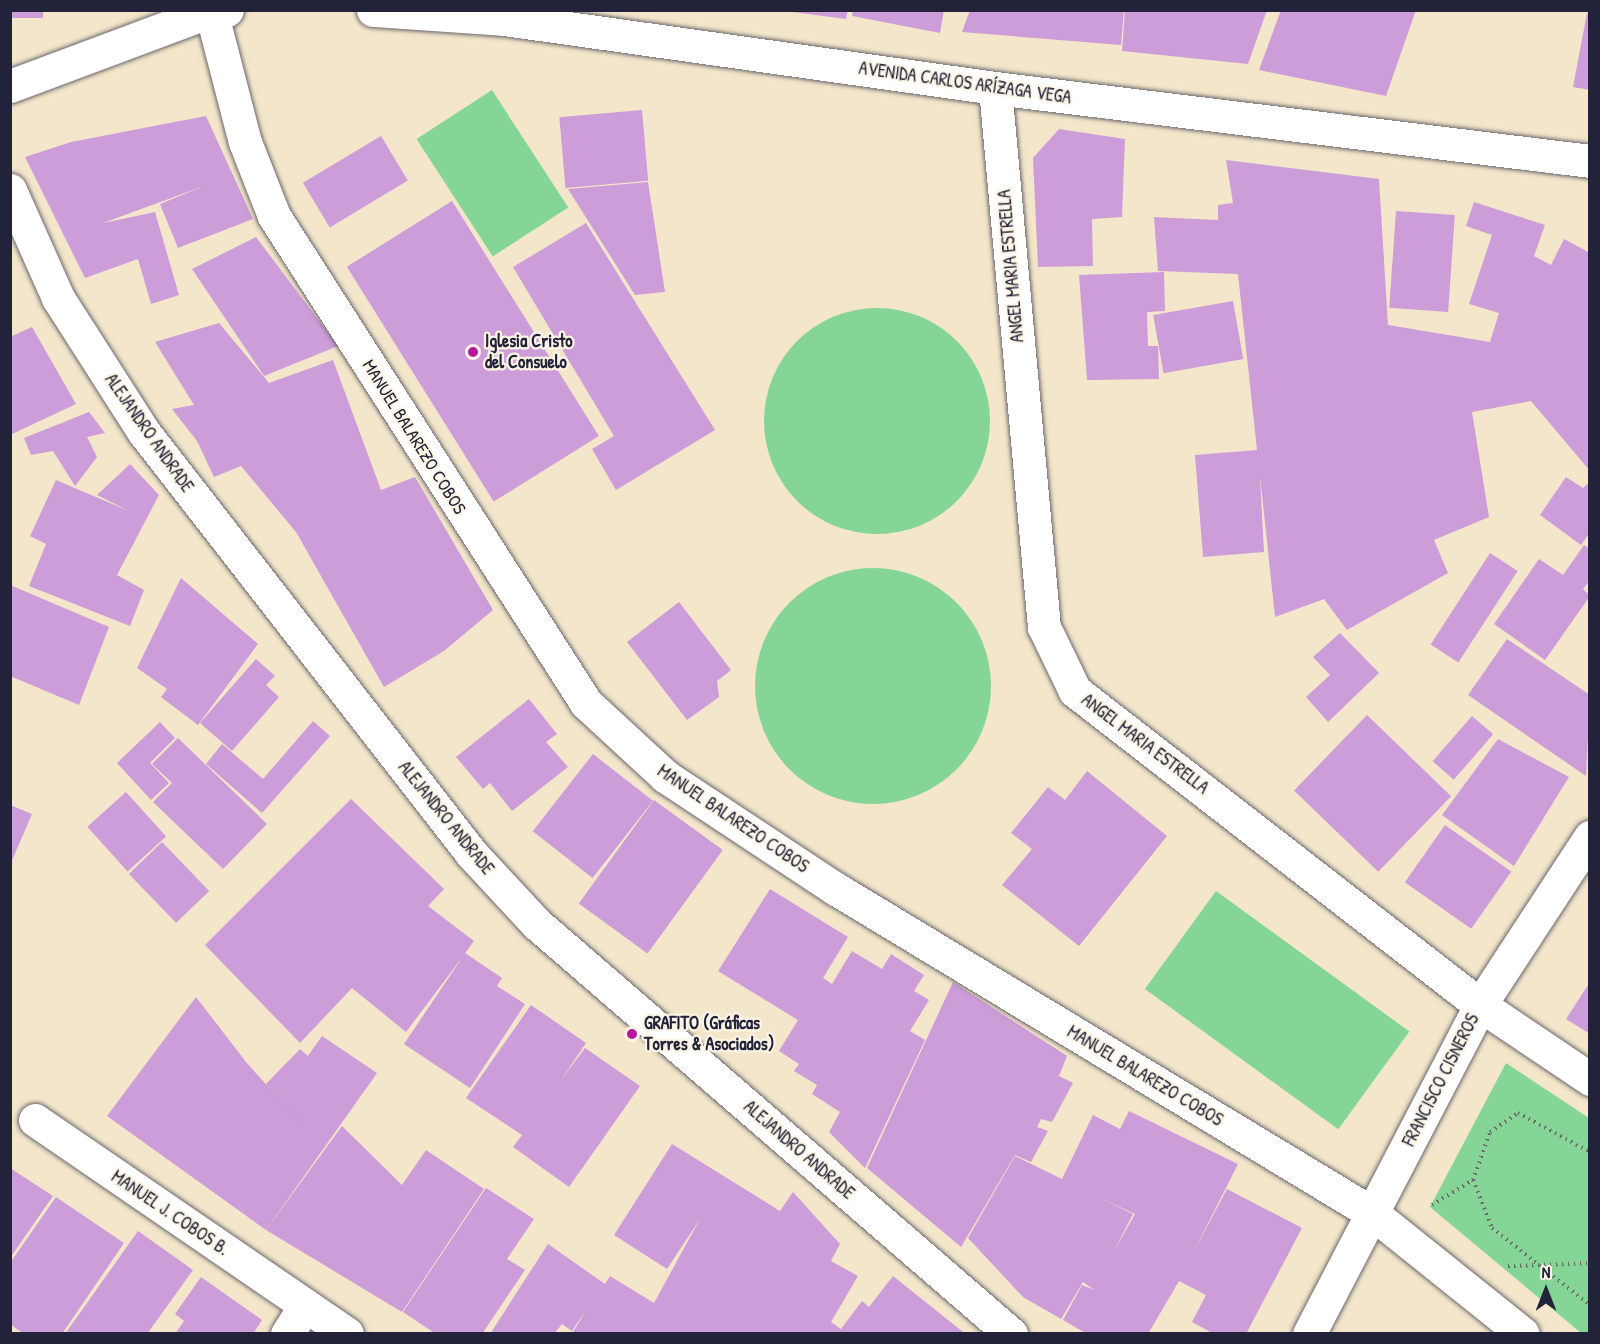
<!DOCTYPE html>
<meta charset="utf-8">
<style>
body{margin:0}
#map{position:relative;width:1600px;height:1344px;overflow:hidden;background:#f3e6ca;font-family:"Patrick Hand",sans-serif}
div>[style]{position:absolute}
.green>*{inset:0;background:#85d596;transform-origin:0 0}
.round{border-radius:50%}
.building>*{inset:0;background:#cd9dd9;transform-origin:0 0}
.path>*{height:4px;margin-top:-2px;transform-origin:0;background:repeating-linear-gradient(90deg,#6b676d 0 1.5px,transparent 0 6px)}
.roads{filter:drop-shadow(0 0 2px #6b676d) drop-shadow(0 0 2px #6b676d)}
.minor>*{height:33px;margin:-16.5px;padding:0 16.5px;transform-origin:16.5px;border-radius:16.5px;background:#fff}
.tertiary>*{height:33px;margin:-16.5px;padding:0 16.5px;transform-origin:16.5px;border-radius:16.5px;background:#fff}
.dots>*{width:16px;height:16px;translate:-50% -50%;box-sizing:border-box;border:3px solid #fcf5e5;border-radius:50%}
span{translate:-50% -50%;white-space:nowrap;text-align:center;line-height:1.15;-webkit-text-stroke:4.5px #fcf5e5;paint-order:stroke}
.street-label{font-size:18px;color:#22223b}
.poi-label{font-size:18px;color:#22223b;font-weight:700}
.left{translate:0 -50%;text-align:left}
.frame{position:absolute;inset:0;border:12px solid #22223b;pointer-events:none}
.north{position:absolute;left:1516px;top:1260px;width:60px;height:60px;-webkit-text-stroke:4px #fcf5e5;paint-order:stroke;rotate:0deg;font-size:16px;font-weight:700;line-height:24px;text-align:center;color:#22223b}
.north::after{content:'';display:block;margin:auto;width:21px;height:27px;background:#22223b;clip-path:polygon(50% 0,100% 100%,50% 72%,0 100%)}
</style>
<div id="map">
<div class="green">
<div style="left:492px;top:90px;width:140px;height:90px;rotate:57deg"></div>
<div class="round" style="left:764px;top:308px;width:226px;height:226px"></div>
<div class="round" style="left:755px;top:568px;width:236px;height:236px"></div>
<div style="left:1216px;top:891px;width:239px;height:121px;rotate:36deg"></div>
<div style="clip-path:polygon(1506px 1063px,1589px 1118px,1589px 1333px,1581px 1333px,1430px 1207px)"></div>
</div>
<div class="building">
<div style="left:10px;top:10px;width:33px;height:8px"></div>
<div style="clip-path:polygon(777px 10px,848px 10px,846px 19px)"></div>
<div style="clip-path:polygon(853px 10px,944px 10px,940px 33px,852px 16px)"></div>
<div style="clip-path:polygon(970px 10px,1124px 10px,1121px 45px,962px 32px)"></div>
<div style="clip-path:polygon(1125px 10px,1267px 10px,1248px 64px,1122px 51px)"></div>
<div style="clip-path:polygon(1281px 10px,1416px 10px,1386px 96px,1259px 70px)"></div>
<div style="clip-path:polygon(1587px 13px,1590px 14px,1590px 90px,1573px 87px)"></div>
<div style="left:642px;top:110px;width:71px;height:83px;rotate:85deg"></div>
<div style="clip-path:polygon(206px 116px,253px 219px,178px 248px,160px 204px,204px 186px,103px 223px,155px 212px,179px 295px,151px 304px,138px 259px,85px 278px,25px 157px,71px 142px)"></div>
<div style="clip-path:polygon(1059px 129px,1125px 139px,1122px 217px,1092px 219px,1093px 266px,1038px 267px,1033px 158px)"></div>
<div style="left:381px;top:136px;width:52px;height:91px;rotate:59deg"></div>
<div style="clip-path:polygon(1226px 160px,1379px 179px,1388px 325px,1490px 342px,1499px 313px,1469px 304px,1492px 235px,1466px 226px,1474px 202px,1545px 225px,1534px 256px,1551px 265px,1564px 239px,1590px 253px,1590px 471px,1531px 401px,1472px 412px,1489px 517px,1434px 540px,1448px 573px,1347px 630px,1324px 599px,1275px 617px,1260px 476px,1264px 552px,1203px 557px,1195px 455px,1257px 450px,1238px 274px,1158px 271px,1154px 217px,1218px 220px,1218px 205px,1233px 203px)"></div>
<div style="clip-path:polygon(648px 182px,665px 292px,635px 295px,568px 189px)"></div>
<div style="left:452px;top:201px;width:277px;height:124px;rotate:58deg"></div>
<div style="left:1396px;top:211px;width:59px;height:97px;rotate:4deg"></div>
<div style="clip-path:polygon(586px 223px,715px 430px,616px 490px,592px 449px,614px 436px,513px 267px)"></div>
<div style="clip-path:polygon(256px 237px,338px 346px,264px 376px,192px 269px)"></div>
<div style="clip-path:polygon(1164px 272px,1165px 311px,1147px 312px,1148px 346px,1158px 346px,1159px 379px,1087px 380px,1079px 275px)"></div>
<div style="left:1233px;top:301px;width:59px;height:81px;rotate:80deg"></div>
<div style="clip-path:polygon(219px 323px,269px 383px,333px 360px,381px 490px,415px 477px,493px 610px,444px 651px,384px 687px,296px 532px,241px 466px,214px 477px,197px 441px,172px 409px,194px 405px,155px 342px)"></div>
<div style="clip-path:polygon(32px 327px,76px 404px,10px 435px,10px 337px)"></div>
<div style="clip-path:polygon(89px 412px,105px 433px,87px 437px,97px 457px,75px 486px,53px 451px,31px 455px,24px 438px)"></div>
<div style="clip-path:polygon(130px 464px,159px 495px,117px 575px,144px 590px,130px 626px,29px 586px,46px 544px,30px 536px,56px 480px,129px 511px,97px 495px)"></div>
<div style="clip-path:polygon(1566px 477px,1583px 488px,1590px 482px,1590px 532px,1581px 545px,1540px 515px)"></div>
<div style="clip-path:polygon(1584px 545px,1590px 549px,1590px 580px,1583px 589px,1590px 596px,1545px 660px,1494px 624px,1539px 559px,1563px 575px)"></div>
<div style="left:1490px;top:553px;width:33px;height:109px;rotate:33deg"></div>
<div style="clip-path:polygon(181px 578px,258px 644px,198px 725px,161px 697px,167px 689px,137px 668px)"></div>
<div style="clip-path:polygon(10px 585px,109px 627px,79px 705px,10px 676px)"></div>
<div style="clip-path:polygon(679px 602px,731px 670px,717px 681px,719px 697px,687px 720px,627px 642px)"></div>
<div style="clip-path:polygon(1340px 633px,1379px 673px,1328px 722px,1306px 697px,1330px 675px,1313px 657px)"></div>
<div style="clip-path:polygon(1507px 639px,1590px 695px,1586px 776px,1468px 695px)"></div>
<div style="clip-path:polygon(256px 659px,275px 676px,266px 685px,279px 697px,232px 751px,200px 723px)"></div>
<div style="clip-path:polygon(529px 699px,557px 734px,546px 742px,568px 767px,512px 811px,490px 783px,483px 789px,456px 757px)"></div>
<div style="left:1367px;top:715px;width:117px;height:105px;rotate:44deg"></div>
<div style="left:1472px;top:716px;width:28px;height:60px;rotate:41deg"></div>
<div style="clip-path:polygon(313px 721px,330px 736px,262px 813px,206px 764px,222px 744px,263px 779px)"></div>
<div style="clip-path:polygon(160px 722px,175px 738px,150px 763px,169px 783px,151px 800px,117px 763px)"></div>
<div style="clip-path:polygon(178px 738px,267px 824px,223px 869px,153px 802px,172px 783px,152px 764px)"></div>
<div style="clip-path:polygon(1498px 739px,1569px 777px,1514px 866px,1442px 815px)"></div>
<div style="left:593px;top:754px;width:76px;height:98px;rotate:38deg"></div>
<div style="clip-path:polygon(1087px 771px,1167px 836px,1079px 946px,1002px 885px,1032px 849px,1011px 833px,1048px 787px,1065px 800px)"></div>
<div style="left:126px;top:792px;width:60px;height:52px;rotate:48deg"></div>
<div style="clip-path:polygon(351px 799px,444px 889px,428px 906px,474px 941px,465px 953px,502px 978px,497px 986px,525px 1004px,470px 1088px,404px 1044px,464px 955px,406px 1032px,352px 988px,300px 1043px,205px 945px)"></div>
<div style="left:654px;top:800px;width:85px;height:128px;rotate:36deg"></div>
<div style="clip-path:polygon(10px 805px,32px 814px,10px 865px)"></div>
<div style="left:1445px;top:825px;width:81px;height:70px;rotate:35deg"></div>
<div style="left:162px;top:842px;width:68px;height:46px;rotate:46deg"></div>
<div style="clip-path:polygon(770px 889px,848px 937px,823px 978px,832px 984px,852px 951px,882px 969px,891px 954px,924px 975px,914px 991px,929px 1000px,910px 1031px,925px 1040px,865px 1168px,829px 1132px,840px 1112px,812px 1094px,817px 1085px,794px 1071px,799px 1064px,779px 1051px,798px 1020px,718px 971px)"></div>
<div style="clip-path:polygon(953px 982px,1067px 1056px,1059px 1076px,1073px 1083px,1052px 1122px,1041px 1119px,1037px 1127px,1048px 1131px,1031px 1162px,1015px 1155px,961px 1247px,867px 1168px)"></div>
<div style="clip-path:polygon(1590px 982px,1590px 1034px,1566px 1019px)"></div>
<div style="clip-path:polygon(196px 997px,246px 1062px,319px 1143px,266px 1084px,300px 1049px,308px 1056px,322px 1036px,377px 1073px,266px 1230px,107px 1116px)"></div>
<div style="clip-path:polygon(531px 1005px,586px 1043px,561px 1080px,585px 1048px,640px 1086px,569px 1187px,513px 1147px,522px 1135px,466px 1098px)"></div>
<div style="clip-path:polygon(evenodd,1129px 1111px,1238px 1164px,1191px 1257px,1227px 1189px,1302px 1228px,1246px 1334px,1214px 1334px,1192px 1322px,1206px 1295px,1179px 1281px,1148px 1334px,1087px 1334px,1063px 1320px,1082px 1285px,1094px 1290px,1083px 1282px,1061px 1319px,1023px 1297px,968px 1238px,1015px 1156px,1062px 1179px,1093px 1115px,1120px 1129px,1129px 1111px,1098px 1197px,1135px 1214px,1114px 1251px,1133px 1214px,1098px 1197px)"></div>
<div style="clip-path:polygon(342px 1126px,402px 1185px,426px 1150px,484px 1189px,402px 1312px,266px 1230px)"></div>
<div style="clip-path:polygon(672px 1144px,780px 1211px,793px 1192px,840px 1244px,831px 1261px,858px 1276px,831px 1322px,841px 1329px,862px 1301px,869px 1307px,893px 1276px,963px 1332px,572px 1334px,586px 1310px,572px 1331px,562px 1324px,554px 1334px,490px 1334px,548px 1244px,605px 1284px,610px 1276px,654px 1303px,700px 1219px,667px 1269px,614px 1235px)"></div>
<div style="clip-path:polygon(10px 1168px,53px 1196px,10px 1258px)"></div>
<div style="clip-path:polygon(486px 1188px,534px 1219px,507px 1259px,525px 1270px,482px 1334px,436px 1334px,403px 1312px)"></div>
<div style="clip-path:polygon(56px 1197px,124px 1243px,62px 1334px,24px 1334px,10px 1324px,10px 1263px)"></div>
<div style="clip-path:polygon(138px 1231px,193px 1270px,147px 1334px,65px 1334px)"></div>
<div style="clip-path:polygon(201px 1277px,262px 1320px,253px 1334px,175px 1334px,184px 1321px,175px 1314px)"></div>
</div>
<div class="path">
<div style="left:1473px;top:1180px;width:52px;rotate:68.4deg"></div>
<div style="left:1492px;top:1228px;width:125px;rotate:38.2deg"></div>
<div style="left:1432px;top:1205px;width:48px;rotate:-31.4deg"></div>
<div style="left:1473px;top:1180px;width:51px;rotate:-70.5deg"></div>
<div style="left:1490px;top:1132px;width:34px;rotate:-34deg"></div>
<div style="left:1518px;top:1113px;width:82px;rotate:28.4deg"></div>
<div style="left:1508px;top:1266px;width:82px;rotate:-2.1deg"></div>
</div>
<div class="roads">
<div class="minor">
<div style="left:211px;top:11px;width:135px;rotate:75.5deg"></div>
<div style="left:245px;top:142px;width:79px;rotate:68.6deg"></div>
<div style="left:274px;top:216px;width:578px;rotate:57.35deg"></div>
<div style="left:586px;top:703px;width:108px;rotate:42.7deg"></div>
<div style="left:665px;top:776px;width:205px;rotate:33.5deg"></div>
<div style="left:836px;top:889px;width:626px;rotate:31.15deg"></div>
<div style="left:1372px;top:1213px;width:193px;rotate:38.7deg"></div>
<div style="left:995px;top:88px;width:541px;rotate:84.81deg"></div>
<div style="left:1044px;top:627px;width:71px;rotate:64.2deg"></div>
<div style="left:1075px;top:691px;width:512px;rotate:37.79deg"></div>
<div style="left:1480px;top:1005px;width:133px;rotate:33.9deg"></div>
<div style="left:10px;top:190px;width:118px;rotate:66deg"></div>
<div style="left:58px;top:298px;width:158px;rotate:57.4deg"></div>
<div style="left:143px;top:431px;width:534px;rotate:52.14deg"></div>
<div style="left:471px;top:853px;width:97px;rotate:47.1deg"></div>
<div style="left:537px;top:924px;width:627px;rotate:40.86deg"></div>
<div style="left:35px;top:1120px;width:378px;rotate:34.4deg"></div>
<div style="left:287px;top:1334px;width:34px;rotate:-58deg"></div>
<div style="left:1309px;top:1334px;width:371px;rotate:-62.5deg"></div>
<div style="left:1480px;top:1005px;width:201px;rotate:-56.8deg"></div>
</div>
<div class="tertiary">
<div style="left:373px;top:10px;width:131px;rotate:3.9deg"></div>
<div style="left:504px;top:19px;width:496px;rotate:8deg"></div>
<div style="left:995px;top:88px;width:599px;rotate:6.99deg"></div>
<div style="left:10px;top:86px;width:215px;rotate:-20.5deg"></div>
<div style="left:211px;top:11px;width:16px;rotate:-4deg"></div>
</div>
</div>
<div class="dots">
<div style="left:473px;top:352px;background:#b5179e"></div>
<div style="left:632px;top:1034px;background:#b5179e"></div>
</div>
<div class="street-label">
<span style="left:965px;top:83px;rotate:8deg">AVENIDA CARLOS ARÍZAGA VEGA</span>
<span style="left:1011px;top:266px;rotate:-95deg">ANGEL MARIA ESTRELLA</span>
<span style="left:149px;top:433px;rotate:55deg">ALEJANDRO ANDRADE</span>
<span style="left:414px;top:437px;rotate:58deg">MANUEL BALAREZO COBOS</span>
<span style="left:1145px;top:744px;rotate:37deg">ANGEL MARIA ESTRELLA</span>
<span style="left:446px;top:818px;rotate:51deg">ALEJANDRO ANDRADE</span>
<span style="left:733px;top:819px;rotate:34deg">MANUEL BALAREZO COBOS</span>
<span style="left:1145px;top:1076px;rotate:31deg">MANUEL BALAREZO COBOS</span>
<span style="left:1441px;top:1080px;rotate:-63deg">FRANCISCO CISNEROS</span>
<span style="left:799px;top:1150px;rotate:41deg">ALEJANDRO ANDRADE</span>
<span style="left:170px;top:1213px;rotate:34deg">MANUEL J. COBOS B.</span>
</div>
<div class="poi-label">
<span class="left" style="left:485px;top:352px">Iglesia Cristo<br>del Consuelo</span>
<span class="left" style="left:644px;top:1034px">GRAFITO (Gráficas<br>Torres &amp; Asociados)</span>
</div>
<div class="frame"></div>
<div class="north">N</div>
</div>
